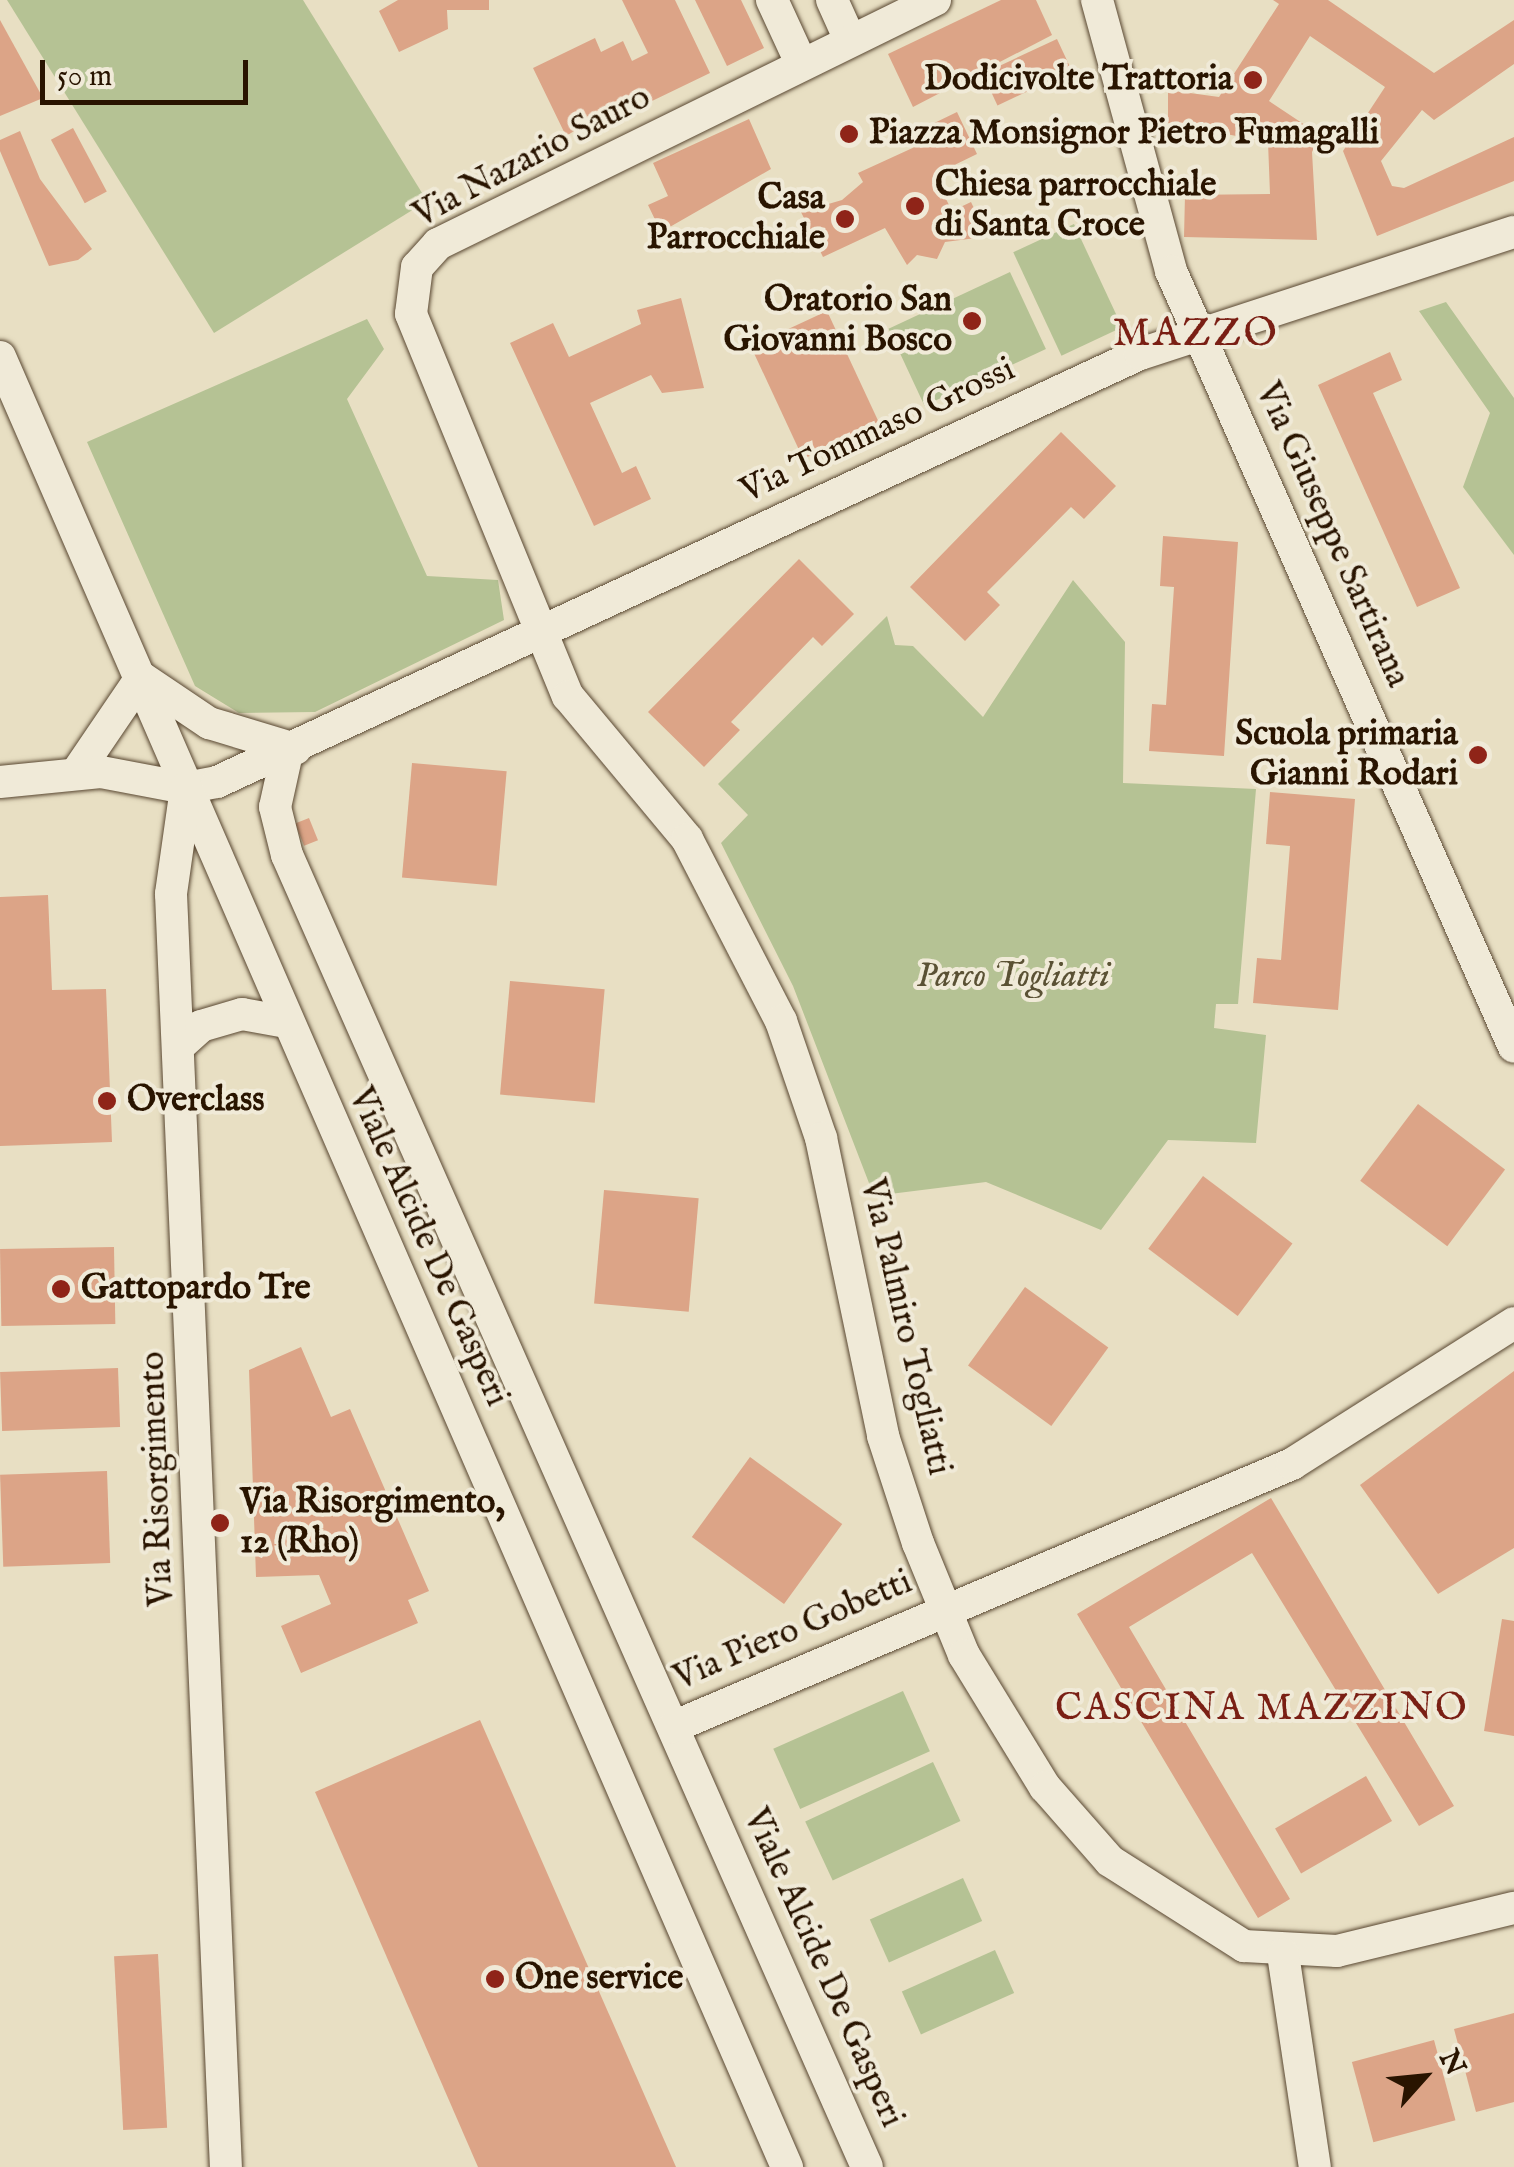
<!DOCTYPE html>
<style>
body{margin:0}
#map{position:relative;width:1514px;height:2167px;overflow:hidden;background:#e8dfc3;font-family:"IM FELL English",serif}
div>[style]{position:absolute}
.green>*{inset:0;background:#b5c294;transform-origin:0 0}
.building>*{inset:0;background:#dca487;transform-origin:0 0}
.roads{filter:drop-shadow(0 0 2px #594731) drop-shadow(0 0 2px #594731)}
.minor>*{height:32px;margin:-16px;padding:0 16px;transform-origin:16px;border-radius:16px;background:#f0ead8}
.dots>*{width:28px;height:28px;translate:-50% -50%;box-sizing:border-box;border:5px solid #f0ead8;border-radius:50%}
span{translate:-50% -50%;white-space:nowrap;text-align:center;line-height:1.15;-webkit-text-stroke:8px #f0ead8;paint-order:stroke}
.poi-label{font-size:35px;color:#291400;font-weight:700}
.right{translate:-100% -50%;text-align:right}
.left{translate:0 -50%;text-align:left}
.street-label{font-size:35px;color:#291400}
.park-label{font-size:35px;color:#5a5134;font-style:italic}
.neighbourhood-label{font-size:38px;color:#7a1f14;letter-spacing:2.5px}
.quarter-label{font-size:40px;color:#7a1f14;letter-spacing:2.5px}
.north{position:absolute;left:1374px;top:2027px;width:100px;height:100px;-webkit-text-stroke:8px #f0ead8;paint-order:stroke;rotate:63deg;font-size:28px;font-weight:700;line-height:40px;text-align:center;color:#291400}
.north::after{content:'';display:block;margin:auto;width:35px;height:45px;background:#291400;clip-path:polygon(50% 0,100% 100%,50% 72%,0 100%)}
.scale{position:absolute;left:40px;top:60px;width:208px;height:45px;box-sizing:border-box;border:5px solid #291400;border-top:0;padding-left:12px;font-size:30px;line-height:35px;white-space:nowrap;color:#291400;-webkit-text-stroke:8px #f0ead8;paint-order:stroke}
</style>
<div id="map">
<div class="green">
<div style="clip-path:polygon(7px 0,303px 0,427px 201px,214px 333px)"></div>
<div style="left:1074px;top:224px;width:114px;height:67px;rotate:65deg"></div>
<div style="left:1010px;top:272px;width:85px;height:134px;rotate:65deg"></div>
<div style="clip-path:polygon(1446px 302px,1514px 398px,1514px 555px,1463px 487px,1490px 413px,1419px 311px)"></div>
<div style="clip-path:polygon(367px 319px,384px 349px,347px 399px,427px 576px,498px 580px,504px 620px,315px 712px,239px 713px,195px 686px,87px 442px)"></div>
<div style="clip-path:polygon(1073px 580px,1125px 642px,1123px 783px,1256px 789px,1238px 1004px,1216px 1004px,1214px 1028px,1266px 1035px,1256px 1143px,1168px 1140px,1101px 1230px,986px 1182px,874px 1196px,793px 986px,721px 843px,748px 815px,718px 784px,887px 616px,895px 645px,913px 646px,983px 717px)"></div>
<div style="left:903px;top:1691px;width:66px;height:142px;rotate:66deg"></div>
<div style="left:933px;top:1762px;width:65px;height:141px;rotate:65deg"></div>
<div style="left:963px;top:1878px;width:47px;height:102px;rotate:66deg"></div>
<div style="left:995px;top:1950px;width:47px;height:102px;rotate:66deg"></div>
</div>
<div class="building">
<div style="clip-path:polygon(398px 0,489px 0,489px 10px,447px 10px,448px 29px,399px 52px,379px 11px)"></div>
<div style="clip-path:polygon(622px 0,675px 0,710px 73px,652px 101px,645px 88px,566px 136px,533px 68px,595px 38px,601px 52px,623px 41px,632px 61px,648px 53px)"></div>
<div style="clip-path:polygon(695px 0,741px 0,764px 48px,727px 66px)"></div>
<div style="clip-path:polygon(1001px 0,1036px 0,1052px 35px,913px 107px,888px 54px)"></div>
<div style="clip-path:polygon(1273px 0,1328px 0,1434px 73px,1514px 20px,1514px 64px,1434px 120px,1422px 110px,1381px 161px,1392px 186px,1404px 188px,1514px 137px,1514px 181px,1377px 236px,1343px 151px,1385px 87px,1310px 36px,1269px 101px,1320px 135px,1312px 152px,1317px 240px,1184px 237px,1185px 195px,1270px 194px,1268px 142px,1168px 123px,1168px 90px,1219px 97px,1279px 4px)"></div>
<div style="clip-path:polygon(0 20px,43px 98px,0 116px)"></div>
<div style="left:1057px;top:39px;width:35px;height:82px;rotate:65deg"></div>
<div style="clip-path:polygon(957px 112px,977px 154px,934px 175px,952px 211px,971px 202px,981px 223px,972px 228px,976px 238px,945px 242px,937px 259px,917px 255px,907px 265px,885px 228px,823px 257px,801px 212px,842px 200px,863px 182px,858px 173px,930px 140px,924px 128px)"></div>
<div style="clip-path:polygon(749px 119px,771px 169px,661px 232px,648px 205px,668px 196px,653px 163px)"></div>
<div style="left:73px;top:128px;width:72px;height:25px;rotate:62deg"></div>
<div style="clip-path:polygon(20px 131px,40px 179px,92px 249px,78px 260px,49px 266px,0 151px,0 140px)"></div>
<div style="clip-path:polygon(681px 298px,704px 388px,662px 393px,651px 375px,590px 403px,622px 473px,636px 466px,651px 499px,594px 526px,510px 343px,553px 323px,569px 357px,641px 324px,637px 310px)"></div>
<div style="left:827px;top:311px;width:124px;height:84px;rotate:65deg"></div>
<div style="clip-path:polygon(1390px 352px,1402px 380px,1373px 393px,1460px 588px,1417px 607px,1318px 385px)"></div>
<div style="clip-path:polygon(1061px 432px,1116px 486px,1084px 519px,1071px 507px,987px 592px,1000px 605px,965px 641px,910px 587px)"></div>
<div style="clip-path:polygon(1163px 536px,1238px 542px,1224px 756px,1149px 751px,1152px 704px,1166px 705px,1174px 587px,1160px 586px)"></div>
<div style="clip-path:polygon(799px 559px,854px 614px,822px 646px,813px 637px,731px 722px,740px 730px,704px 767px,648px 712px)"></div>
<div style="left:412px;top:763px;width:95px;height:115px;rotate:5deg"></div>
<div style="clip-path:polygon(1270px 792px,1355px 799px,1338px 1010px,1253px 1003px,1257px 958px,1281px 960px,1290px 846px,1266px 844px)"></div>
<div style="left:309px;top:818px;width:24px;height:15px;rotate:68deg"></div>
<div style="clip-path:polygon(48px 895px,52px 990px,106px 989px,112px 1142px,0 1146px,0 897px)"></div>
<div style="left:510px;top:981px;width:95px;height:114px;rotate:5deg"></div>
<div style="left:1418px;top:1104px;width:109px;height:96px;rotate:37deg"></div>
<div style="left:1203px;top:1176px;width:112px;height:91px;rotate:37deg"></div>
<div style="left:604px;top:1190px;width:95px;height:114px;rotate:5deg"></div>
<div style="left:114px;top:1247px;width:77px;height:114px;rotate:89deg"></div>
<div style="left:1025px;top:1287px;width:103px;height:97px;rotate:36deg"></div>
<div style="clip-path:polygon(301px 1347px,331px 1417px,350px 1409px,429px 1591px,408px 1600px,418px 1623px,301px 1673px,281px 1626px,331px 1604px,319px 1575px,256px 1577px,249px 1370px)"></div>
<div style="left:118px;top:1368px;width:59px;height:118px;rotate:88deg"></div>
<div style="clip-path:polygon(1514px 1371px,1514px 1548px,1438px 1594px,1360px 1485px)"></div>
<div style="left:750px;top:1457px;width:114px;height:99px;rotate:36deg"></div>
<div style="left:107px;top:1471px;width:92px;height:107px;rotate:88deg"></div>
<div style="clip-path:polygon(1271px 1498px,1454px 1806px,1419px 1826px,1252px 1553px,1129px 1627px,1290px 1899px,1258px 1918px,1077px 1614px)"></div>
<div style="clip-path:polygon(1502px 1619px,1514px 1621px,1514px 1736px,1484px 1731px)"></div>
<div style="clip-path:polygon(480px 1720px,676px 2167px,478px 2167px,315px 1792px)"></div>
<div style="left:1366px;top:1776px;width:52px;height:105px;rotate:60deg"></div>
<div style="left:158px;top:1954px;width:174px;height:44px;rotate:87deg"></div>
<div style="clip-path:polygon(1514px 2013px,1514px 2102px,1476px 2112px,1454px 2029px)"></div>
<div style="left:1434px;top:2040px;width:83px;height:85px;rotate:75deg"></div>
</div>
<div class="roads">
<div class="minor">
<div style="left:772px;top:0;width:69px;rotate:65.3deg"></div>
<div style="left:832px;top:0;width:44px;rotate:65.8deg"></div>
<div style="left:935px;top:0;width:554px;rotate:153.85deg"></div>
<div style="left:438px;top:244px;width:31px;rotate:132deg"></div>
<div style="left:417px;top:267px;width:47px;rotate:97.3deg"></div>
<div style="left:411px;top:314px;width:413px;rotate:67.7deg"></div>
<div style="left:568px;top:696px;width:186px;rotate:50.2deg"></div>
<div style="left:687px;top:839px;width:205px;rotate:62.7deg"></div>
<div style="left:781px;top:1021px;width:124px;rotate:71.1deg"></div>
<div style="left:821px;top:1138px;width:304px;rotate:78.2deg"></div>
<div style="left:883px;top:1436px;width:113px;rotate:71.9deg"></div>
<div style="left:918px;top:1543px;width:121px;rotate:67.7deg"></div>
<div style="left:964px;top:1655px;width:155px;rotate:58.5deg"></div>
<div style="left:1045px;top:1787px;width:98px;rotate:48.7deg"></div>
<div style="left:1110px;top:1861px;width:159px;rotate:32.4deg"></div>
<div style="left:1244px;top:1946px;width:93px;rotate:3.1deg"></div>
<div style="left:1337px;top:1951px;width:182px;rotate:-13.7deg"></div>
<div style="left:1097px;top:0;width:281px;rotate:74.7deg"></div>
<div style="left:1171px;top:271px;width:848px;rotate:66.15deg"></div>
<div style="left:0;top:357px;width:1974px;rotate:66.5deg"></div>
<div style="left:142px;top:678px;width:81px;rotate:33.9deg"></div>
<div style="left:209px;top:723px;width:90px;rotate:16.8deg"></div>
<div style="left:287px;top:753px;width:55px;rotate:102.5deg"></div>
<div style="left:275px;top:807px;width:49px;rotate:76deg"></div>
<div style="left:287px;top:855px;width:1434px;rotate:66.15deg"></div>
<div style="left:77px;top:772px;width:114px;rotate:-55.8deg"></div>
<div style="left:0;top:782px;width:101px;rotate:-5.7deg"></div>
<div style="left:101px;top:772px;width:86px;rotate:10.7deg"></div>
<div style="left:186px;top:788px;width:32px;rotate:-11deg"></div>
<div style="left:217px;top:782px;width:1017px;rotate:-24.88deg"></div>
<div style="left:1140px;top:354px;width:393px;rotate:-18.1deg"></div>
<div style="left:186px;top:788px;width:107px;rotate:98.1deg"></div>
<div style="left:171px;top:894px;width:1274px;rotate:87.53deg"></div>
<div style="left:180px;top:1045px;width:28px;rotate:-42deg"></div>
<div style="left:201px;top:1026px;width:43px;rotate:-16.3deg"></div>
<div style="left:242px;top:1014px;width:45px;rotate:10.3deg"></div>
<div style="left:673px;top:1727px;width:673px;rotate:-23.02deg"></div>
<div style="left:1292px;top:1464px;width:263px;rotate:-32.4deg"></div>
<div style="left:1283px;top:1954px;width:215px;rotate:81.5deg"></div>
</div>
</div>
<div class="dots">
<div style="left:1253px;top:80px;background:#8f2418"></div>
<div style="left:849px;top:134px;background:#8f2418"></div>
<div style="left:915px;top:206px;background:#8f2418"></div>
<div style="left:845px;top:219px;background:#8f2418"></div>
<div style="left:972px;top:321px;background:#8f2418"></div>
<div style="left:1478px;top:755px;background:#8f2418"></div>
<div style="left:107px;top:1101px;background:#8f2418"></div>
<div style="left:61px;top:1289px;background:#8f2418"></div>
<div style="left:220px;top:1523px;background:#8f2418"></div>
<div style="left:495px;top:1979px;background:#8f2418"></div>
</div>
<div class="poi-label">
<span class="right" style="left:1233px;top:80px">Dodicivolte Trattoria</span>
<span class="left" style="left:869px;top:134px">Piazza Monsignor Pietro Fumagalli</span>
<span class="left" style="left:935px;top:206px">Chiesa parrocchiale<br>di Santa Croce</span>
<span class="right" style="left:825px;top:219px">Casa<br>Parrocchiale</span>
<span class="right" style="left:952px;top:321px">Oratorio San<br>Giovanni Bosco</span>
<span class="right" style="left:1458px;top:755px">Scuola primaria<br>Gianni Rodari</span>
<span class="left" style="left:127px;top:1101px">Overclass</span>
<span class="left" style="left:81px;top:1289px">Gattopardo Tre</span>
<span class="left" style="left:240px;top:1523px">Via Risorgimento,<br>12 (Rho)</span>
<span class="left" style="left:515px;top:1979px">One service</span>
</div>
<div class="street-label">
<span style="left:532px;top:157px;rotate:-28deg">Via Nazario Sauro</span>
<span style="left:878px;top:431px;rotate:-25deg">Via Tommaso Grossi</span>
<span style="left:1332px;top:535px;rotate:66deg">Via Giuseppe Sartirana</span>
<span style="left:428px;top:1247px;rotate:66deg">Viale Alcide De Gasperi</span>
<span style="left:905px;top:1327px;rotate:77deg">Via Palmiro Togliatti</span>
<span style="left:158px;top:1479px;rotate:-92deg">Via Risorgimento</span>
<span style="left:793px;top:1631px;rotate:-23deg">Via Piero Gobetti</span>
<span style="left:823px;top:1968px;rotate:66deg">Viale Alcide De Gasperi</span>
</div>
<div class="park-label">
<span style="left:1013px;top:977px">Parco Togliatti</span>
</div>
<div class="neighbourhood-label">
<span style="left:1262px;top:1710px">CASCINA MAZZINO</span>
</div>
<div class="quarter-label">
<span style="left:1196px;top:335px">MAZZO</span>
</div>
<div class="north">N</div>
<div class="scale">50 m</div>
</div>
